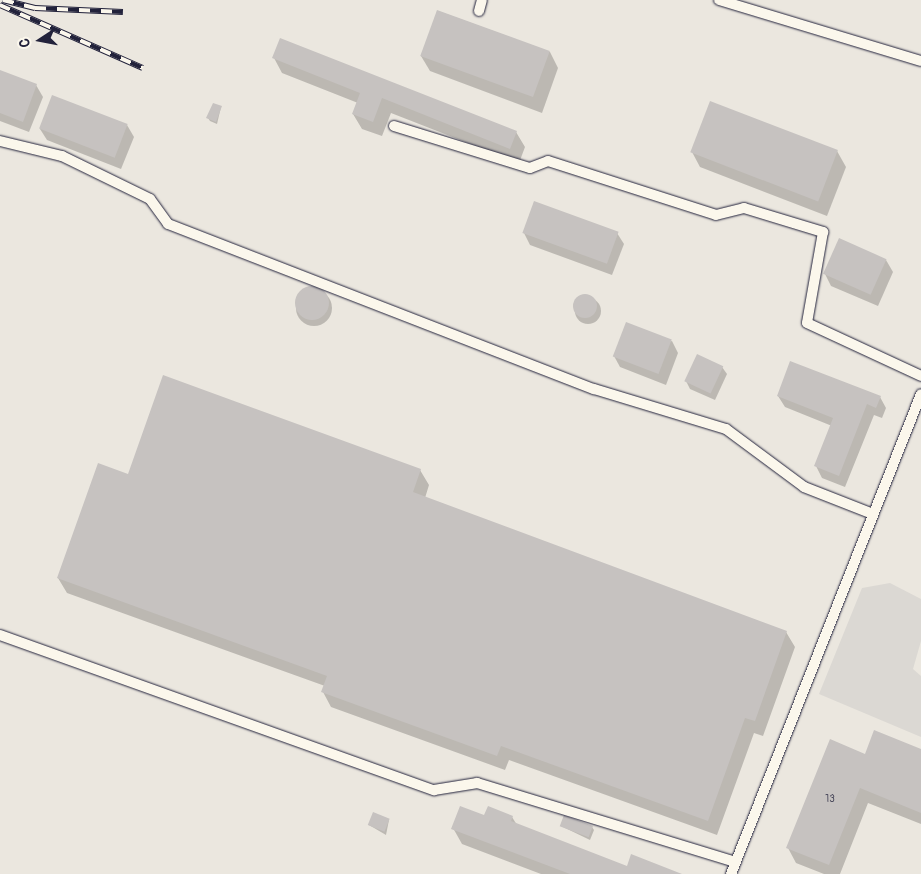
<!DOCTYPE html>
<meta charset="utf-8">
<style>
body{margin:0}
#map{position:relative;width:921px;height:874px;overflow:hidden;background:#fbf7ec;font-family:Pangolin,sans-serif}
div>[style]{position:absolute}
.built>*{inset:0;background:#ebe7df;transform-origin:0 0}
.green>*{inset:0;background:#dbd8d3}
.shadow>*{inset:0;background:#0003}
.round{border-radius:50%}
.building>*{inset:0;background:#c6c2c0;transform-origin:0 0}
.roads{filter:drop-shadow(0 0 1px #22223b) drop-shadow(0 0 1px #22223b)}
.lane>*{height:10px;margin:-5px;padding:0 5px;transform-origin:5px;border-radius:5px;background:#fbf7ec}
.rail>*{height:5.5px;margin-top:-2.75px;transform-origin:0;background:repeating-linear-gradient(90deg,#fbf7ec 0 11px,#22223b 0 22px);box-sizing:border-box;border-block:1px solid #22223b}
span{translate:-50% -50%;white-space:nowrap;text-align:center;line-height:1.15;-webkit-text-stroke:4.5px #fbf7ec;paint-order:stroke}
.number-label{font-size:10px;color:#4b4a5c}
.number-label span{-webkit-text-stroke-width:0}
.north{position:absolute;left:15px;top:15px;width:50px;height:50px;-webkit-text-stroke:4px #fbf7ec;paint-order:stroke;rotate:259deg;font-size:14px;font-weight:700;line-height:20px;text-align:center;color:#22223b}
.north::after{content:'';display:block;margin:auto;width:18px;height:22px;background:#22223b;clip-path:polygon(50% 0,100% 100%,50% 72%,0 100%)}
</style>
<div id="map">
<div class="built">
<div style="left:0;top:0;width:921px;height:874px"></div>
</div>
<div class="green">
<div style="clip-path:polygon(890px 583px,921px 599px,921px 641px,913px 669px,921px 676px,921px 737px,819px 694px,862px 588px)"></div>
</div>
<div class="shadow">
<div style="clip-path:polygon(438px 11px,550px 52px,558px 68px,542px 113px,430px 71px,421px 56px)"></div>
<div style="clip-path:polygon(274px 58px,516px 132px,525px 147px,519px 163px,391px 113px,382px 136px,362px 129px,353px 114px,358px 103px,282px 73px)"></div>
<div style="clip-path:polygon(0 72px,36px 85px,43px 97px,29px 132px,0 121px)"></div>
<div style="clip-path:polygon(221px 107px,217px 124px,210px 121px,208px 118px)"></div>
<div style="clip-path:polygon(127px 125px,134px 137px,121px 169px,47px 140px,40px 129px)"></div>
<div style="clip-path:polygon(837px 151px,846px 167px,827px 216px,700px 167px,692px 152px)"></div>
<div style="clip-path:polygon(524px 233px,617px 233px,624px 244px,612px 275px,530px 245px)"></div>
<div style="clip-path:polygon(886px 260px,893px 272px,878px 306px,831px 286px,825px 274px)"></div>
<div class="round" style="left:296px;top:290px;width:36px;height:36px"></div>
<div class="round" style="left:575px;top:298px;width:26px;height:26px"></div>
<div style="clip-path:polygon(672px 341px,678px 353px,666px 385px,620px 367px,614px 356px)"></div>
<div style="clip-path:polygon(722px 367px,727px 374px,715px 400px,690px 389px,686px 381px)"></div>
<div style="clip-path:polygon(778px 396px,880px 397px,886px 408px,882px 418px,874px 415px,845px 487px,822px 478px,816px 466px,832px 426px,785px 407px)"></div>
<div style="clip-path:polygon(420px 470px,429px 485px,425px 498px,786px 632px,795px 647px,763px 736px,754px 733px,717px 835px,509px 760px,505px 770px,331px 707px,323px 692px,325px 686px,67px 593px,58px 578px,129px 476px)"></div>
<div style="clip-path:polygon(921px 751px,921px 824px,868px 803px,840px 874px,824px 874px,796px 863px,788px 848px,866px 755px)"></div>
<div style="clip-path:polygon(485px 817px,512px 817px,517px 825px,626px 867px,679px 874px,541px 874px,462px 844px,453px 828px)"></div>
<div style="clip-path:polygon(389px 820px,386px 835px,369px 825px)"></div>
<div style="clip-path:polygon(561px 826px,592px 827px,594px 830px,590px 840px)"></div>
</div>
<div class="building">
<div style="left:437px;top:10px;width:120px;height:49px;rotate:20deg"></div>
<div style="clip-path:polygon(280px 38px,517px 131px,510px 149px,382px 98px,373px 122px,352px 114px,360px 93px,272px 58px)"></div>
<div style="clip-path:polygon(0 70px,37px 84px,23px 122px,0 113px)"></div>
<div style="left:52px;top:95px;width:81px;height:36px;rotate:21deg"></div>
<div style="left:710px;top:101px;width:137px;height:55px;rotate:21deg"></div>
<div style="clip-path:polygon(213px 103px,222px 106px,216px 122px,206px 118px)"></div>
<div style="left:534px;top:201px;width:90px;height:34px;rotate:20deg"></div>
<div style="left:839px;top:238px;width:52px;height:39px;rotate:24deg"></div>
<div class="round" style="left:295px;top:286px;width:34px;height:34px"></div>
<div class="round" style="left:573px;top:294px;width:24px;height:24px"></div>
<div style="left:626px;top:322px;width:49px;height:37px;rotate:21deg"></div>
<div style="left:697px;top:354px;width:29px;height:30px;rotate:25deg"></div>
<div style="clip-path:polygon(790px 361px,881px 396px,876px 408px,867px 404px,839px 476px,814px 466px,833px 418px,777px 396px)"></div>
<div style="clip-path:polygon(163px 375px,421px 469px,413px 492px,787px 631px,755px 721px,745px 718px,708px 821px,501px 746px,497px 756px,321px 692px,327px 676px,57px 578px,98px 463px,128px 474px)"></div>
<div style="clip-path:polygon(874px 730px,921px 749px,921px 813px,860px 788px,829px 865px,786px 848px,830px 739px,865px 754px)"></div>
<div style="clip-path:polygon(460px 806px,484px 815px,488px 806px,513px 816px,511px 821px,627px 866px,631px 854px,682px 874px,570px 874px,451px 829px)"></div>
<div style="left:373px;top:812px;width:18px;height:14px;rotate:22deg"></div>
<div style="left:564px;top:815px;width:31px;height:12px;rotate:21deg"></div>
</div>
<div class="roads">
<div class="lane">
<div style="left:719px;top:0;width:211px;rotate:16.8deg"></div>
<div style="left:479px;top:11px;width:11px;rotate:-75deg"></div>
<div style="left:394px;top:126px;width:142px;rotate:17.2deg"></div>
<div style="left:530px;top:168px;width:19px;rotate:-21deg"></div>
<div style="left:548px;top:161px;width:176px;rotate:17.8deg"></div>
<div style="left:716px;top:215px;width:29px;rotate:-14deg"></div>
<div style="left:744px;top:208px;width:83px;rotate:16.9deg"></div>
<div style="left:823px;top:232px;width:92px;rotate:100deg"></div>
<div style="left:807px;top:323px;width:126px;rotate:24.9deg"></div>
<div style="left:0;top:141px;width:64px;rotate:13.6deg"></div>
<div style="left:62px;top:156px;width:98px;rotate:26deg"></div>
<div style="left:150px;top:199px;width:31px;rotate:54deg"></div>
<div style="left:168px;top:224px;width:457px;rotate:21.2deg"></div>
<div style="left:594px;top:389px;width:138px;rotate:16.9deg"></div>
<div style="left:726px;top:429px;width:97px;rotate:36.6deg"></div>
<div style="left:804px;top:487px;width:74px;rotate:21.4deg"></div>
<div style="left:0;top:635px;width:461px;rotate:19.7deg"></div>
<div style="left:434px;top:790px;width:44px;rotate:-9.2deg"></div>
<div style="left:477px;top:783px;width:270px;rotate:17deg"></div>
<div style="left:731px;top:874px;width:516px;rotate:-68.4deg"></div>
</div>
</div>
<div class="rail">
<div style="left:3px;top:0;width:33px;rotate:14deg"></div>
<div style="left:35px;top:8px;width:88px;rotate:2.6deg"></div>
<div style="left:0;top:5px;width:156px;rotate:23.8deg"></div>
</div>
<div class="number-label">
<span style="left:830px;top:800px">13</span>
</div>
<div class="north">С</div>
</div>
